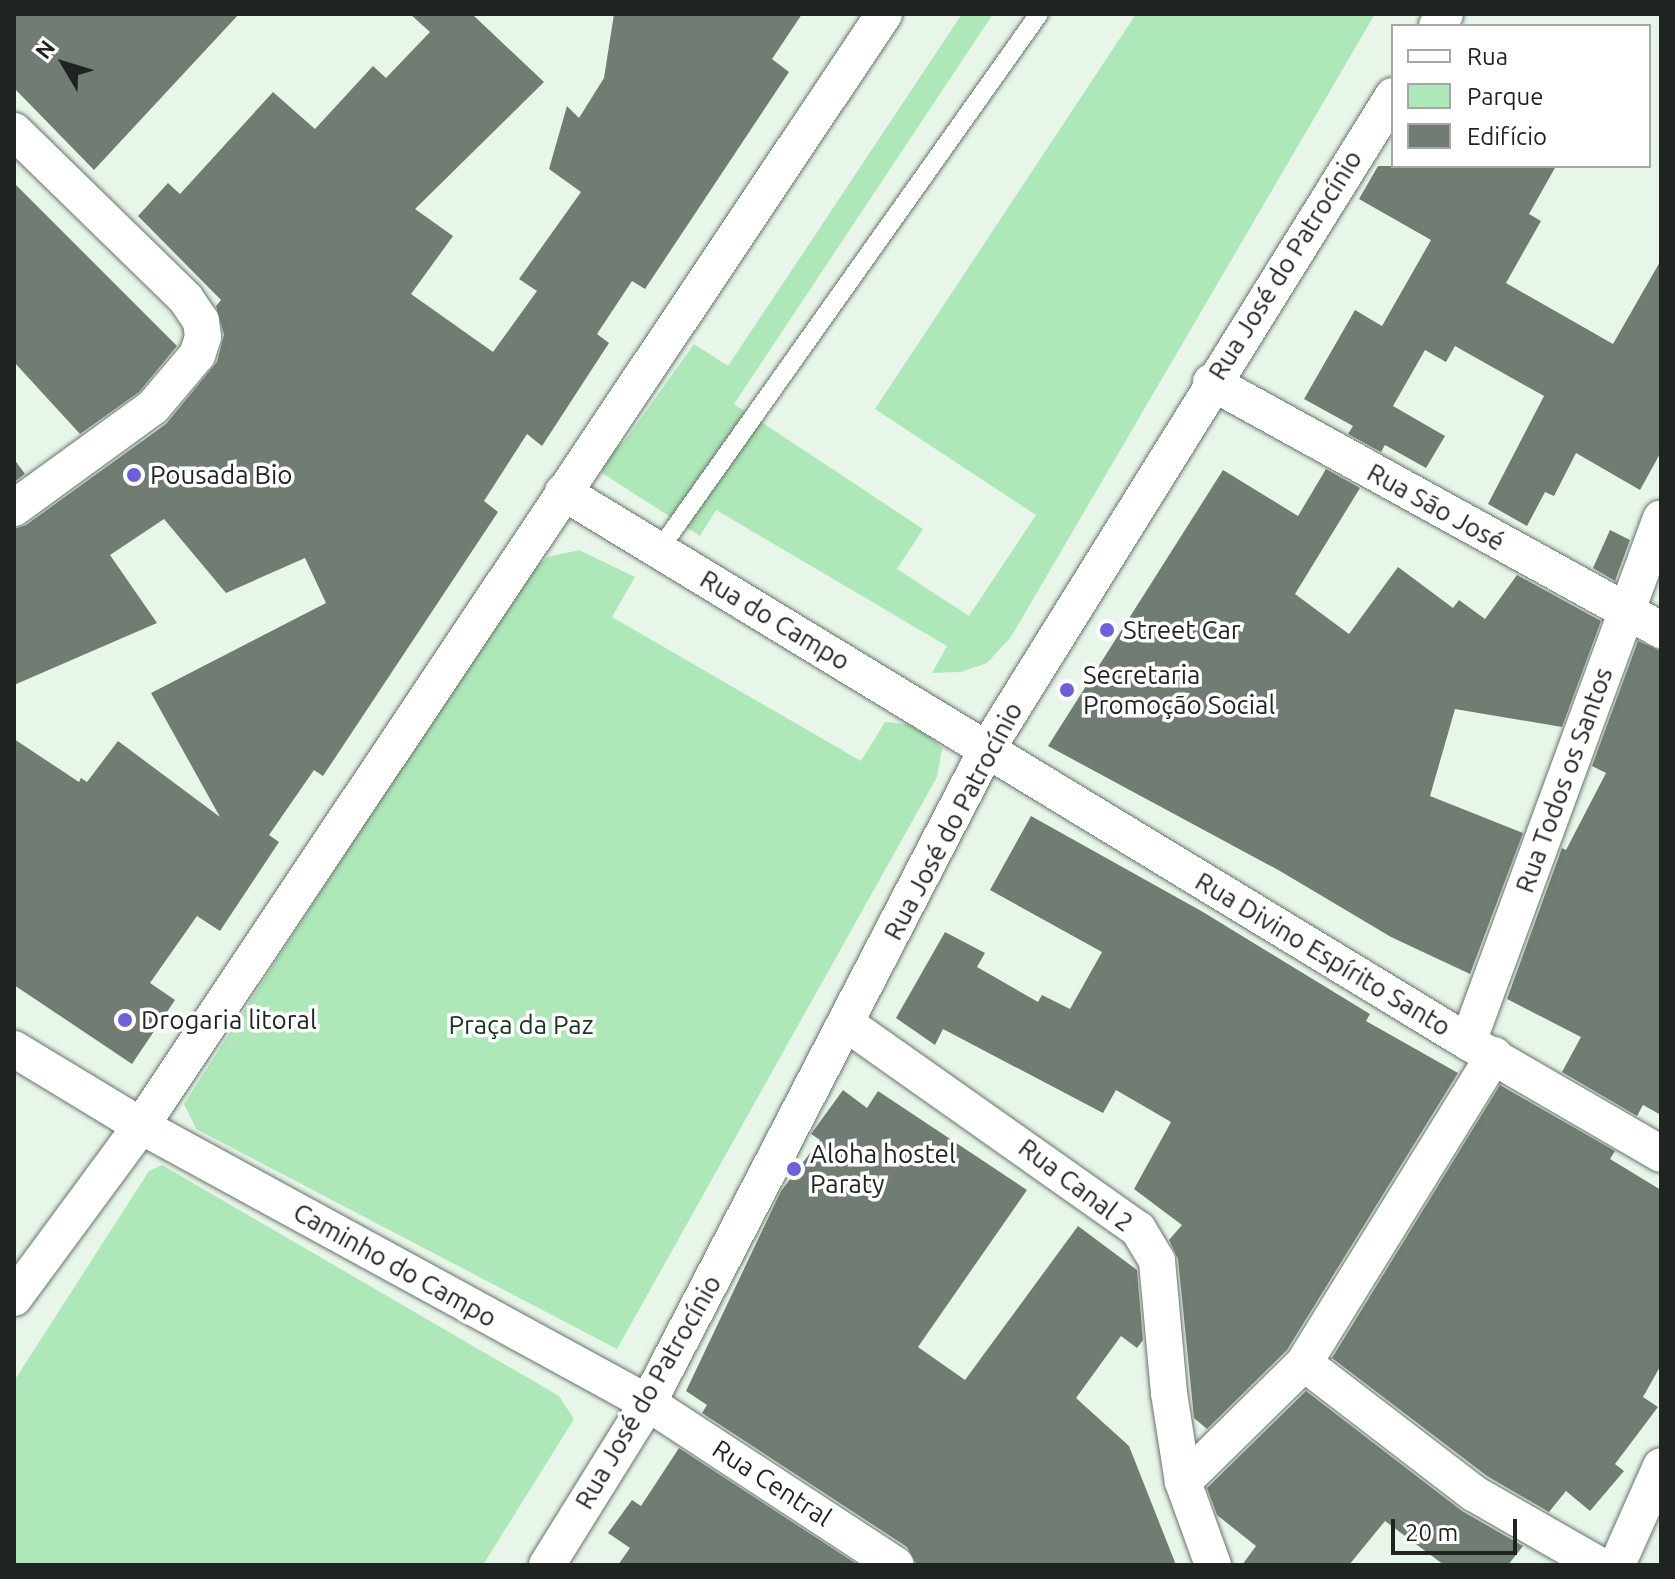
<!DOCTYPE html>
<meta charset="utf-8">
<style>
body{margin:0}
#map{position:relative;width:1675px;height:1579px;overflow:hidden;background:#e8f6ea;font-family:Ubuntu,sans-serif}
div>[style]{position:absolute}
.green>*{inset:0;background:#aee7b8}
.building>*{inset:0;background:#717d72}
.roads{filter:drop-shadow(0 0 2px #68746a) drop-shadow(0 0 2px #68746a)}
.lane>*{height:18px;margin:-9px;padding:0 9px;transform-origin:9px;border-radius:9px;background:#fff}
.street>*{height:36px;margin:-18px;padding:0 18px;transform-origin:18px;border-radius:18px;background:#fff}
.dots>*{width:22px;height:22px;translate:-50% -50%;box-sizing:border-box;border:4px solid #fff;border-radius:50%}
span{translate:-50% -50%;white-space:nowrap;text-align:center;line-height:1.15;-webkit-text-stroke:7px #fff;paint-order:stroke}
.street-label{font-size:26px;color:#1f2420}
.poi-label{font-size:26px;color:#1f2420}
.left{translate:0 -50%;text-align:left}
.park-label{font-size:26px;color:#14371d}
.frame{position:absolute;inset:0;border:16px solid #1f2420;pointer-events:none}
.legend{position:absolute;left:1391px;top:24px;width:260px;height:144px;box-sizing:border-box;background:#fff;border:2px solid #a5a7a6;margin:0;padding:10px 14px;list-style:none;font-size:24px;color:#1f2420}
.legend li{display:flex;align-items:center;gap:16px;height:40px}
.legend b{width:40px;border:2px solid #a5a7a6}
.north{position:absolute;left:24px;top:24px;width:80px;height:80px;-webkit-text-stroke:6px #fff;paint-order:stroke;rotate:308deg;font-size:22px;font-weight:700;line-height:32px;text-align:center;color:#1f2420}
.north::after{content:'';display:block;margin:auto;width:28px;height:36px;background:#1f2420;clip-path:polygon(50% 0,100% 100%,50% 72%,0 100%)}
.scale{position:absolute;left:1391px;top:1519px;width:126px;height:36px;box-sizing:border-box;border:4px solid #1f2420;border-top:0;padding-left:10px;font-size:24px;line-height:28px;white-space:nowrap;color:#1f2420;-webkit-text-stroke:6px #fff;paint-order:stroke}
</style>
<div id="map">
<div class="green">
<div style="clip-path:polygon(962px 14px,993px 14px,734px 404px,923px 529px,897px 569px,969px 616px,1036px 515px,875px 409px,1136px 14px,1375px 14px,1011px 637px,987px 663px,961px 672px,932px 673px,947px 646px,716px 510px,700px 536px,602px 473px,603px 456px,624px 442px,694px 344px,728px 366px)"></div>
<div style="clip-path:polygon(579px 550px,635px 577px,612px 617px,861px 761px,885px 722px,917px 725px,942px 748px,937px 777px,617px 1349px,196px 1129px,184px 1104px,522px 579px,548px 557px)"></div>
<div style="clip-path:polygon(162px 1165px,559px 1396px,574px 1419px,483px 1565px,14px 1565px,14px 1381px,149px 1171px)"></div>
</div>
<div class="building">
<div style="clip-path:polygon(14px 14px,239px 14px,94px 170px,14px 88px)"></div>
<div style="clip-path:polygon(410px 14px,472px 14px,544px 82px,415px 209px,453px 236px,411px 294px,493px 352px,537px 291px,519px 279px,581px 192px,549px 169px,567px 106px,579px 118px,604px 78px,614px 14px,802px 14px,772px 59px,789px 72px,645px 289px,632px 281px,597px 334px,609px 343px,542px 446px,527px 434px,484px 501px,498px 512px,323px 776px,314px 770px,269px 835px,279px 842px,220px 931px,197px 916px,150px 983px,175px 1000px,132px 1064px,14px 985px,14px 739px,79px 782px,81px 778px,87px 782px,118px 741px,220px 817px,151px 693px,326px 603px,305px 558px,226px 593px,164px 519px,110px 555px,157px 623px,14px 685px,14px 529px,26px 525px,166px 424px,217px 362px,224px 335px,216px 306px,221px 300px,138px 216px,168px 183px,180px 194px,273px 92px,315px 129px,373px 66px,386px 78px,430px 32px)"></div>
<div style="clip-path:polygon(1378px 166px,1556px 166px,1529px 214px,1541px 221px,1506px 283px,1613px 344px,1661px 260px,1661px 452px,1640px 490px,1576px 453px,1554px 496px,1545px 492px,1527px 526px,1488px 504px,1544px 396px,1455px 346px,1446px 362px,1425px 350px,1393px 406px,1445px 436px,1426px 468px,1385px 445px,1381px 452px,1348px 434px,1353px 426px,1304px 399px,1355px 310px,1382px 326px,1431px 240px,1359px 199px)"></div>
<div style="clip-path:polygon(14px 183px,177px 346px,139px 392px,80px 434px,14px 362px)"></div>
<div style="clip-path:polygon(14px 459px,25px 474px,14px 482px)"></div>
<div style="clip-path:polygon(1326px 469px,1360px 488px,1295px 594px,1349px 634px,1398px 567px,1453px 608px,1459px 600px,1485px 619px,1517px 575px,1601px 621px,1562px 727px,1455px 709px,1430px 796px,1523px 833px,1470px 974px,1391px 937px,1280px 871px,1048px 746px,1223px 470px,1298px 516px)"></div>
<div style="clip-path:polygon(1610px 530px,1630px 540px,1615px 581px,1593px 568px)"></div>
<div style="clip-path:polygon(1638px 641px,1661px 651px,1661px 1115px,1643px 1105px,1637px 1116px,1562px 1072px,1581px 1037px,1507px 999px,1562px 848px,1566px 850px,1606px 773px,1592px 766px)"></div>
<div style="clip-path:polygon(1031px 816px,1203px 912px,1370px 1014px,1366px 1021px,1458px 1073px,1287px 1350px,1207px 1429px,1194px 1418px,1178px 1259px,1169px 1240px,1182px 1225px,1134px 1189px,1171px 1122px,1116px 1090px,1103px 1113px,943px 1029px,935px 1045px,896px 1018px,945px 932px,985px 953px,977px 967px,1038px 1002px,1042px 995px,1070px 1009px,1102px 952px,990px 890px)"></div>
<div style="clip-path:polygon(1500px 1085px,1615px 1151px,1610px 1159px,1661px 1190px,1661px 1365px,1643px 1397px,1658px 1407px,1615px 1464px,1624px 1471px,1590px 1511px,1566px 1491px,1549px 1512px,1487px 1476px,1332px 1358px)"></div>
<div style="clip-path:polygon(843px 1090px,867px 1108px,878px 1091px,1027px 1190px,918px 1347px,965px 1380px,1078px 1226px,1137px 1270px,1143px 1340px,1137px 1348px,1121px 1336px,1076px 1398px,1129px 1446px,1176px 1565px,917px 1565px,907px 1547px,702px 1413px,707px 1405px,686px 1391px,781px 1191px,820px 1140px,811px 1134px)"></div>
<div style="clip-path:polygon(1306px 1391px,1462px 1511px,1523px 1546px,1508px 1565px,1444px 1565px,1385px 1521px,1349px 1565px,1242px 1565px,1256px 1546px,1217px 1515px,1207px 1488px)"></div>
<div style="clip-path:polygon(679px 1448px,858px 1565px,618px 1565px,630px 1548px,608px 1533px,632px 1500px,641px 1506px)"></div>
</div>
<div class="roads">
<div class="lane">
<div style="left:659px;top:550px;width:657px;rotate:-54.67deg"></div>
</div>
<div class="street">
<div style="left:1437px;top:26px;width:14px;rotate:-56deg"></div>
<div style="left:14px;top:131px;width:240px;rotate:44.3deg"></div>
<div style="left:186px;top:299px;width:27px;rotate:56deg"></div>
<div style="left:201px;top:321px;width:16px;rotate:83deg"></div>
<div style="left:203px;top:337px;width:19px;rotate:108deg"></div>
<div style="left:197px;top:355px;width:68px;rotate:130.2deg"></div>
<div style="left:153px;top:407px;width:172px;rotate:144deg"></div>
<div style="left:1211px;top:382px;width:514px;rotate:28.86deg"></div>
<div style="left:563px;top:492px;width:1059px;rotate:31.29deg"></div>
<div style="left:1468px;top:1042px;width:223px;rotate:30.1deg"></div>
<div style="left:847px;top:1024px;width:356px;rotate:35.2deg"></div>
<div style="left:1138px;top:1229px;width:37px;rotate:59deg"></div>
<div style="left:1157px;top:1261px;width:133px;rotate:84.8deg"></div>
<div style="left:1169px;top:1393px;width:90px;rotate:81.1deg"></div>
<div style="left:1183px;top:1482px;width:88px;rotate:70.1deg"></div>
<div style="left:1468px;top:1042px;width:558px;rotate:-69.78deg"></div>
<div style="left:14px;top:1049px;width:149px;rotate:31.2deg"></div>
<div style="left:141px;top:1126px;width:578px;rotate:28.65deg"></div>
<div style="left:648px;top:1403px;width:296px;rotate:33.2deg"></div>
<div style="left:14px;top:1298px;width:214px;rotate:-53.6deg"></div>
<div style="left:141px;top:1126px;width:1337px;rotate:-56.25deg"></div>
<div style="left:1304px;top:1363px;width:215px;rotate:37.5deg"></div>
<div style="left:1475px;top:1494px;width:143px;rotate:29.8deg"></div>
<div style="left:1183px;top:1482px;width:170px;rotate:-44.5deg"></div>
<div style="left:1304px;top:1363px;width:362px;rotate:-58.3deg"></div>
<div style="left:547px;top:1565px;width:191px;rotate:-58.1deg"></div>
<div style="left:648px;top:1403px;width:737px;rotate:-62.6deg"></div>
<div style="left:987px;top:749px;width:769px;rotate:-58.13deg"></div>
<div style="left:1617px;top:1565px;width:108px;rotate:-66deg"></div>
</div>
</div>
<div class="dots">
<div style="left:134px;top:475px;background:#6e60da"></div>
<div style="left:1107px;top:630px;background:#6e60da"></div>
<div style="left:1067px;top:690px;background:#6e60da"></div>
<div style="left:125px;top:1020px;background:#6e60da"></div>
<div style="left:794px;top:1169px;background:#6e60da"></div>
</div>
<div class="street-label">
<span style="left:1285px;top:265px;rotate:-58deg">Rua José do Patrocínio</span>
<span style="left:1436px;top:507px;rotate:29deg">Rua São José</span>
<span style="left:775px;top:620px;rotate:31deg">Rua do Campo</span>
<span style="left:1564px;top:780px;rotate:-70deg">Rua Todos os Santos</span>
<span style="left:953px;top:821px;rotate:-62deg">Rua José do Patrocínio</span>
<span style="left:1323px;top:954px;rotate:31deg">Rua Divino Espírito Santo</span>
<span style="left:1076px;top:1185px;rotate:37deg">Rua Canal 2</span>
<span style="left:395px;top:1265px;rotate:29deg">Caminho do Campo</span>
<span style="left:648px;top:1392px;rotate:-60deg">Rua José do Patrocínio</span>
<span style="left:772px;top:1483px;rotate:33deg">Rua Central</span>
</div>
<div class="poi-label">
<span class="left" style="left:150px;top:475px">Pousada Bio</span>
<span class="left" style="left:1123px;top:630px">Street Car</span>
<span class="left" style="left:1083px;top:690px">Secretaria<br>Promoção Social</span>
<span class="left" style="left:141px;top:1020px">Drogaria litoral</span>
<span class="left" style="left:810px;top:1169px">Aloha hostel<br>Paraty</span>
</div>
<div class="park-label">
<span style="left:521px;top:1025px">Praça da Paz</span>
</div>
<div class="frame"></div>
<ul class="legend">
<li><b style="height:10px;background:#fff"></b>Rua</li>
<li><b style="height:22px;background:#aee7b8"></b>Parque</li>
<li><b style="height:22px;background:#717d72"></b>Edifício</li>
</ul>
<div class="north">N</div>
<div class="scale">20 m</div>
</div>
